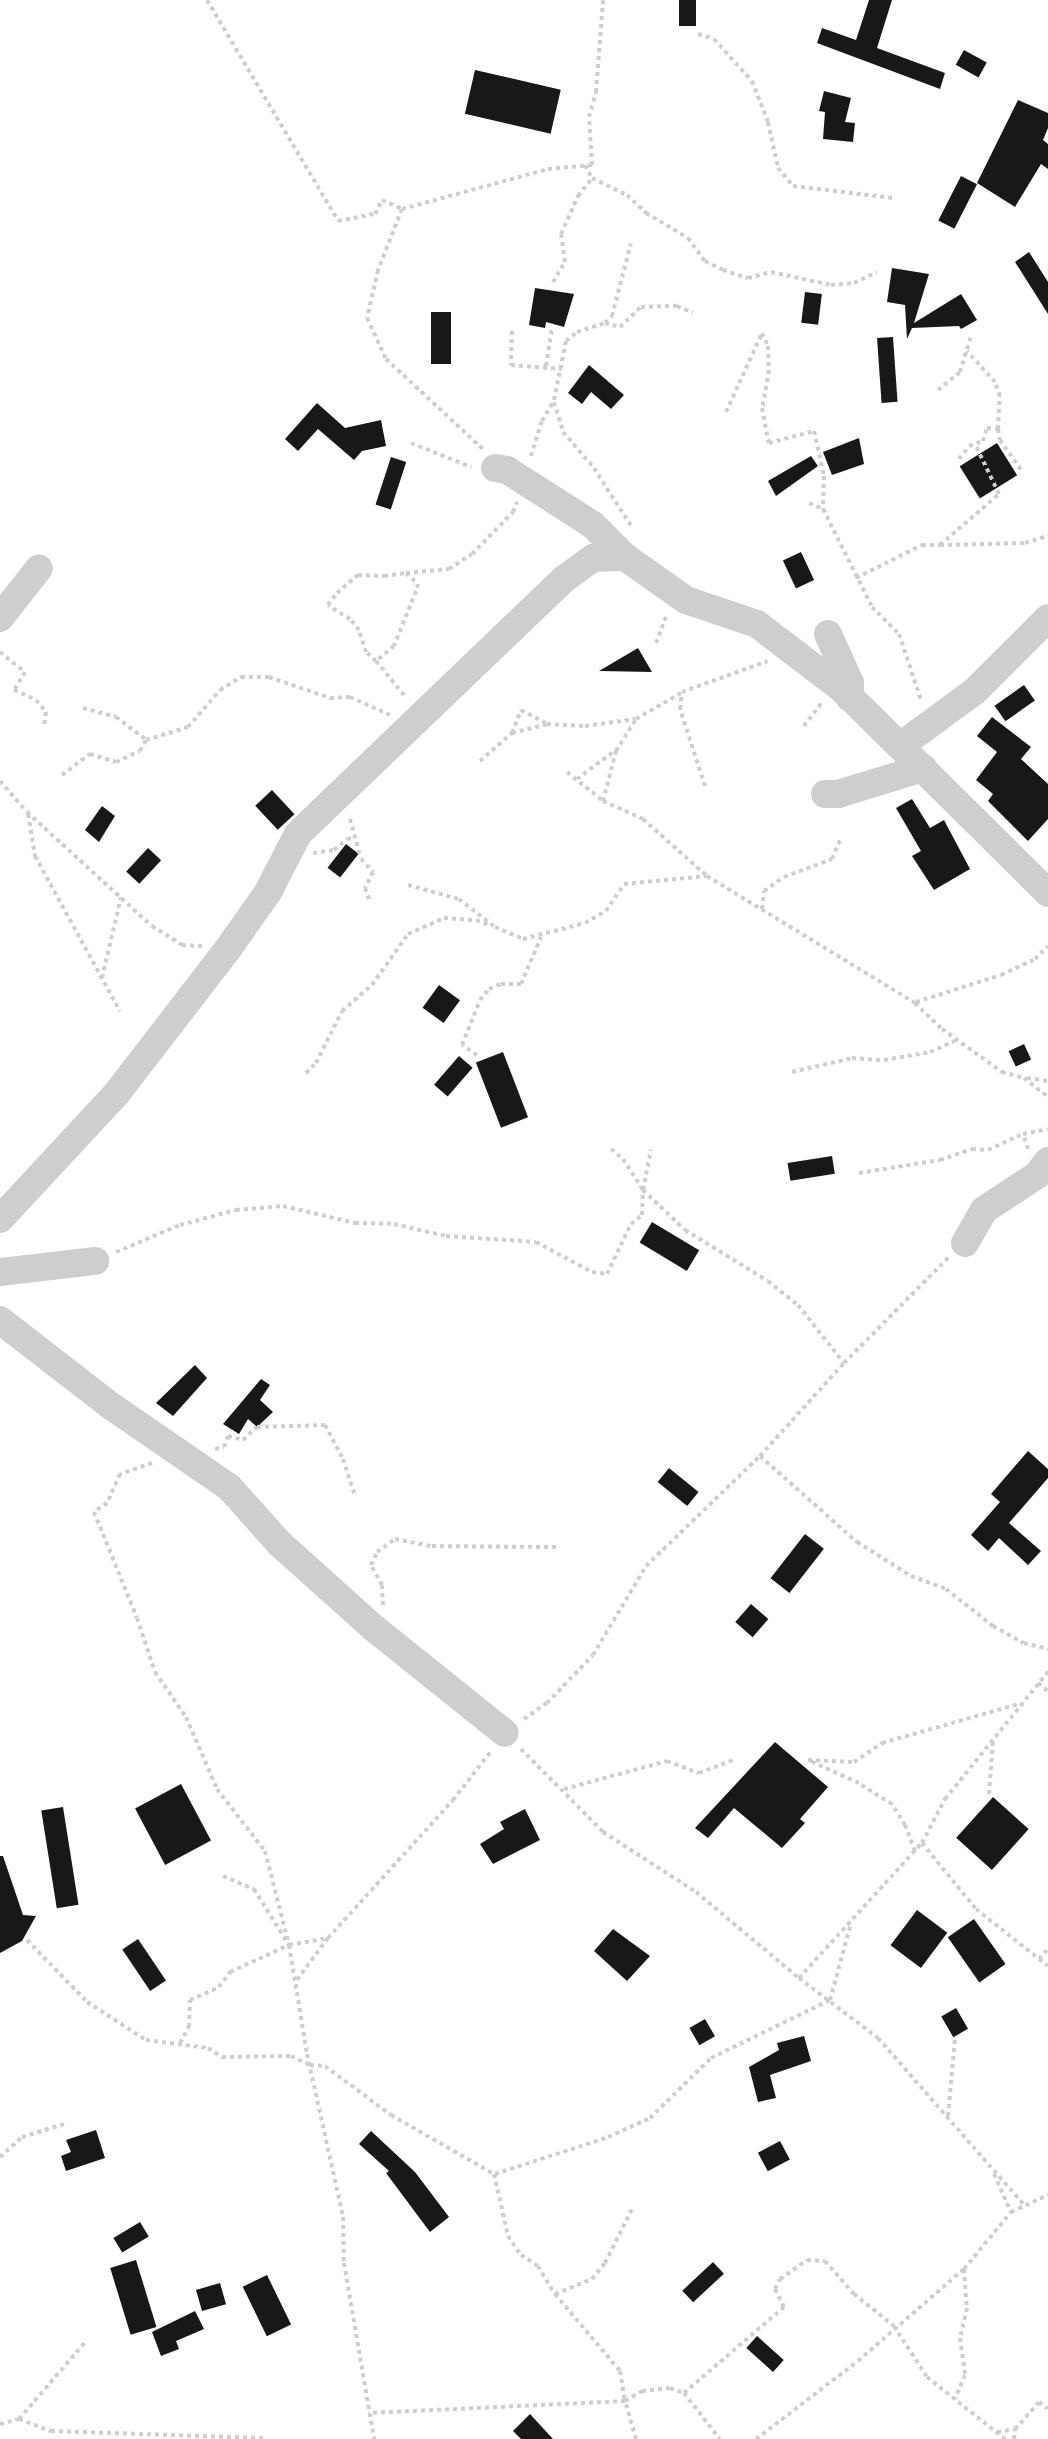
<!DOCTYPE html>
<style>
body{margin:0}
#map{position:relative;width:1048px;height:2439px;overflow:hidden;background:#fff;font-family:Quicksand,sans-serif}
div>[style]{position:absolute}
.building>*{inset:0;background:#181818;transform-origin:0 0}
.path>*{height:4px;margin-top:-2px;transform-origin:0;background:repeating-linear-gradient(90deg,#cecece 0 4px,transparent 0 8px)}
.minor>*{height:28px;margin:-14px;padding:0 14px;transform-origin:14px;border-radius:14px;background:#cecece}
span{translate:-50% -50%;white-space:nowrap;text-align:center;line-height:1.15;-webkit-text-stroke:8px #fff;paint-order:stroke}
</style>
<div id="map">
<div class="building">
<div style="left:679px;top:0;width:17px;height:26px"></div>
<div style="clip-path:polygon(869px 0,892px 0,877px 48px,945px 73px,940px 89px,817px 43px,822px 28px,856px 40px)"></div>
<div style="left:964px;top:50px;width:26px;height:17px;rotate:29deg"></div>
<div style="left:475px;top:70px;width:88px;height:45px;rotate:13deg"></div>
<div style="clip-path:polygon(824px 91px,851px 98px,845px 122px,855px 123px,853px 142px,823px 139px,825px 112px,819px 111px)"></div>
<div style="clip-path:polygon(1018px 100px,1048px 113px,1048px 128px,1043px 140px,1048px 144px,1048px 169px,1041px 164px,1015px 207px,977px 183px)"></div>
<div style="left:961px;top:176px;width:18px;height:50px;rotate:27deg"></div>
<div style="clip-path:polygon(1029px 252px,1048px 282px,1048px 314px,1015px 262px)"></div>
<div style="clip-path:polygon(892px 268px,929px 274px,914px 323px,961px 294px,977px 320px,961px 329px,959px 326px,912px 328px,907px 339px,905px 305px,887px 302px)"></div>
<div style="clip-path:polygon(535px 288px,574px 294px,564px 327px,546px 322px,545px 328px,529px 325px)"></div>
<div style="left:805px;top:292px;width:17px;height:31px;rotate:7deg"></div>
<div style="left:431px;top:312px;width:20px;height:52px"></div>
<div style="left:893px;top:337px;width:65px;height:16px;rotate:86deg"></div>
<div style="clip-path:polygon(589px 365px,624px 395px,611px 409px,591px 392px,582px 404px,568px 393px)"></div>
<div style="clip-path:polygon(317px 403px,345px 428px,381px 420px,386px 446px,362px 451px,354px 460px,318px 429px,298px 451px,285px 439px)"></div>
<div style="clip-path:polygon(859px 438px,864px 464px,832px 475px,823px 452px)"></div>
<div style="left:997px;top:443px;width:38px;height:44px;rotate:58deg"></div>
<div style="clip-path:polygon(811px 456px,818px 466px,776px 496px,768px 481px)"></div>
<div style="left:391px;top:457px;width:16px;height:50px;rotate:18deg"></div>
<div style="left:801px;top:552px;width:31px;height:20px;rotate:65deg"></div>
<div style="clip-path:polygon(638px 648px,652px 672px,599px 671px)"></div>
<div style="left:1024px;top:685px;width:19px;height:36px;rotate:55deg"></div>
<div style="clip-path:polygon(992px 717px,1031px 747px,1021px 759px,1048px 784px,1048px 819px,1028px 841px,988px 801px,993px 794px,976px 780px,997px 752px,977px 736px)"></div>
<div style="left:272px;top:790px;width:33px;height:23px;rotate:47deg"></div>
<div style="clip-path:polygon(912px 799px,930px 828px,944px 820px,970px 869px,934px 890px,912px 856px,921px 851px,896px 808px)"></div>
<div style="clip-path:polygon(102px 806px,115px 816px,99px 842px,85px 830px)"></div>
<div style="left:346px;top:844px;width:16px;height:30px;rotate:38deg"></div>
<div style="left:148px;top:848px;width:18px;height:32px;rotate:43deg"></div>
<div style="left:439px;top:985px;width:26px;height:28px;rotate:36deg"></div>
<div style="left:1024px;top:1044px;width:17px;height:17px;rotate:65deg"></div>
<div style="left:503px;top:1052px;width:70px;height:29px;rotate:69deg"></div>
<div style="left:459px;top:1056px;width:18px;height:38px;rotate:41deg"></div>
<div style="left:832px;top:1156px;width:18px;height:45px;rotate:81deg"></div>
<div style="left:652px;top:1222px;width:55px;height:24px;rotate:31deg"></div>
<div style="clip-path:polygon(195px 1365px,207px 1378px,173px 1416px,156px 1403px)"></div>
<div style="clip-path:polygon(261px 1379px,270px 1385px,260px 1400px,273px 1412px,257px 1427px,248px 1419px,239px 1434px,223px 1424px)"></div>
<div style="clip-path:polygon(1028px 1451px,1048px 1469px,1048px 1478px,1009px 1523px,1041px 1551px,1028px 1565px,999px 1538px,988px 1551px,971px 1535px,1000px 1502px,991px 1494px)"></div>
<div style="left:669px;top:1468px;width:38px;height:18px;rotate:39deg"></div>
<div style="left:805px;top:1534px;width:24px;height:56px;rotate:38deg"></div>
<div style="left:751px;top:1604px;width:23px;height:24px;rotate:41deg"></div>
<div style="clip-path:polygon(775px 1742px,828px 1787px,800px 1819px,805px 1823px,782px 1848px,734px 1808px,708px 1838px,695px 1828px)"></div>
<div style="left:181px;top:1784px;width:64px;height:52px;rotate:62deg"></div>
<div style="left:993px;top:1797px;width:48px;height:55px;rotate:42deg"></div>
<div style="left:63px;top:1807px;width:99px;height:22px;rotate:81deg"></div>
<div style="clip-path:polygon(525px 1809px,540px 1840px,493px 1864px,480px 1844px,504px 1829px,500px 1822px)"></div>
<div style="clip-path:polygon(0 1856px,3px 1856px,23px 1915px,36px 1916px,22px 1941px,0 1953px)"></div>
<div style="left:917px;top:1910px;width:38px;height:44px;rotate:37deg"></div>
<div style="left:974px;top:1919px;width:55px;height:32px;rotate:55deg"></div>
<div style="clip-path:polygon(613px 1929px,650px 1956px,627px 1981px,594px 1951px)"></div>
<div style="left:138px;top:1939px;width:50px;height:19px;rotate:56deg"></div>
<div style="left:956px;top:2008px;width:24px;height:17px;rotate:60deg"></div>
<div style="left:705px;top:2019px;width:20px;height:18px;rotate:60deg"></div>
<div style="clip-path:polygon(804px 2036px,811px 2061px,770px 2075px,776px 2098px,758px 2102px,749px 2067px,779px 2050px,777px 2043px)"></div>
<div style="clip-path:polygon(96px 2130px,105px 2158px,66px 2171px,61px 2156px,71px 2152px,66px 2140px)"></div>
<div style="clip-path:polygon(371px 2131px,415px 2172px,449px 2217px,430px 2232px,386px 2173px,389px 2171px,359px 2144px)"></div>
<div style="left:780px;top:2141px;width:21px;height:25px;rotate:62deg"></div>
<div style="left:140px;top:2222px;width:17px;height:31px;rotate:59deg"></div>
<div style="left:136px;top:2260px;width:70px;height:27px;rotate:73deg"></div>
<div style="left:713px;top:2262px;width:16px;height:42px;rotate:47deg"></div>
<div style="left:267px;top:2275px;width:55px;height:27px;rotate:64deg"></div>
<div style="left:220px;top:2283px;width:22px;height:25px;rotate:74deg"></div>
<div style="clip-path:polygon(195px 2311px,204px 2329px,176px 2341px,179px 2349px,161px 2356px,152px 2332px)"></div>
<div style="left:757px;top:2336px;width:36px;height:16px;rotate:42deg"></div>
<div style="clip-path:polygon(530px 2414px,553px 2439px,521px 2439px,513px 2431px)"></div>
</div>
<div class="path">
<div style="left:207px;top:0;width:257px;rotate:59.3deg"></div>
<div style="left:338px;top:221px;width:38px;rotate:-11deg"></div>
<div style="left:375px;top:214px;width:16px;rotate:-63deg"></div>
<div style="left:382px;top:200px;width:22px;rotate:24deg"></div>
<div style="left:402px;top:209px;width:151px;rotate:-15.3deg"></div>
<div style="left:548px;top:169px;width:44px;rotate:-5.2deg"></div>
<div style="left:592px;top:165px;width:48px;rotate:-93.6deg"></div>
<div style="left:589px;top:117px;width:26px;rotate:-74deg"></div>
<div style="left:596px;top:92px;width:92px;rotate:-85.6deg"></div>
<div style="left:698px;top:34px;width:17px;rotate:17deg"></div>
<div style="left:714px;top:39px;width:57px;rotate:47.9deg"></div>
<div style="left:752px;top:81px;width:44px;rotate:68.7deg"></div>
<div style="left:768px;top:122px;width:47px;rotate:77.7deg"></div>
<div style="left:778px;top:168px;width:23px;rotate:50deg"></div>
<div style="left:793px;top:186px;width:101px;rotate:6.8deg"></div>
<div style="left:585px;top:165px;width:15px;rotate:62deg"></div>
<div style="left:592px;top:178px;width:39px;rotate:26deg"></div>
<div style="left:627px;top:195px;width:26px;rotate:43deg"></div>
<div style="left:646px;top:213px;width:49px;rotate:30.8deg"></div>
<div style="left:688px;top:238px;width:29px;rotate:54deg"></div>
<div style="left:705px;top:261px;width:20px;rotate:27deg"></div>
<div style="left:723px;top:270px;width:26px;rotate:18deg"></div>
<div style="left:748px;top:278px;width:24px;rotate:-15deg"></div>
<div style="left:771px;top:272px;width:61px;rotate:12.2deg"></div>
<div style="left:831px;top:285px;width:23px;rotate:-5deg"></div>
<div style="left:854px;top:283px;width:25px;rotate:-26deg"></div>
<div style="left:402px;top:209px;width:66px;rotate:111.5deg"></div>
<div style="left:378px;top:270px;width:49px;rotate:102.9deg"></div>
<div style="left:367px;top:318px;width:45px;rotate:65.1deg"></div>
<div style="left:386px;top:359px;width:134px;rotate:42.9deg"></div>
<div style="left:553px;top:282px;width:23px;rotate:-59deg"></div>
<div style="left:565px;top:262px;width:28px;rotate:-98deg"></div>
<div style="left:561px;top:234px;width:42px;rotate:-65.9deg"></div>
<div style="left:578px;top:196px;width:23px;rotate:-52deg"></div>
<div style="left:605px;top:323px;width:16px;rotate:15deg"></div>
<div style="left:620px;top:327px;width:29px;rotate:-44deg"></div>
<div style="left:641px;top:307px;width:36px;rotate:-2deg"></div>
<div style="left:677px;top:306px;width:17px;rotate:24deg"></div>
<div style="left:512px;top:331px;width:34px;rotate:92deg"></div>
<div style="left:511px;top:365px;width:51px;rotate:4.5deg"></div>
<div style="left:762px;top:333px;width:14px;rotate:65deg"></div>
<div style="left:768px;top:346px;width:24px;rotate:88deg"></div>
<div style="left:769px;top:370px;width:39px;rotate:100deg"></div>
<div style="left:762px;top:408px;width:36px;rotate:79deg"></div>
<div style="left:769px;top:443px;width:47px;rotate:-14.9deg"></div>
<div style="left:814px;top:431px;width:46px;rotate:77.5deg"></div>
<div style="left:824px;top:476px;width:33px;rotate:92deg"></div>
<div style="left:546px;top:366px;width:38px;rotate:-81deg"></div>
<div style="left:938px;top:390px;width:28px;rotate:-39deg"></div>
<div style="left:960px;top:372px;width:37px;rotate:-73deg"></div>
<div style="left:554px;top:402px;width:31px;rotate:73deg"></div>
<div style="left:563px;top:432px;width:48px;rotate:49.3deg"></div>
<div style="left:594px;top:468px;width:69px;rotate:57.5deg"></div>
<div style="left:726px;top:412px;width:87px;rotate:-65.5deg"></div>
<div style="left:998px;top:429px;width:11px;rotate:80deg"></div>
<div style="left:1000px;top:440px;width:38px;rotate:55deg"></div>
<div style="left:411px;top:443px;width:65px;rotate:21.8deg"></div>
<div style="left:531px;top:456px;width:37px;rotate:-73deg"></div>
<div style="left:542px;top:421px;width:24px;rotate:-60deg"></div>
<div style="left:554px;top:400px;width:60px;rotate:-78.5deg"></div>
<div style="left:566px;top:341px;width:14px;rotate:-39deg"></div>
<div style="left:577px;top:332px;width:29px;rotate:-18deg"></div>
<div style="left:605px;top:323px;width:10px;rotate:-45deg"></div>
<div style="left:612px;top:316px;width:75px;rotate:-75.4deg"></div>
<div style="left:959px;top:459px;width:16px;rotate:-52deg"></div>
<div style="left:969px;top:446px;width:15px;rotate:-20deg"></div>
<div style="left:983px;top:441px;width:14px;rotate:-73deg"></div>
<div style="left:987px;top:428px;width:11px;rotate:5deg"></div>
<div style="left:998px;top:429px;width:33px;rotate:-87deg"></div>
<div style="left:1000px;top:396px;width:15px;rotate:-110deg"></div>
<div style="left:995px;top:382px;width:42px;rotate:-132.1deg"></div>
<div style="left:809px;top:503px;width:15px;rotate:23deg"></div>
<div style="left:823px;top:509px;width:110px;rotate:63.4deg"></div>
<div style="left:872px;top:607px;width:38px;rotate:45deg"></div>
<div style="left:899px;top:634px;width:70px;rotate:71.6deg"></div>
<div style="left:940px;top:545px;width:85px;rotate:-1.3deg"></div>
<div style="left:1025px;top:543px;width:24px;rotate:-17deg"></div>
<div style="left:406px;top:573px;width:16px;rotate:43deg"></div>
<div style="left:418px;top:584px;width:7px;rotate:106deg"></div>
<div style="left:416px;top:591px;width:59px;rotate:111.8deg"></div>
<div style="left:394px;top:646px;width:23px;rotate:140deg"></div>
<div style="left:376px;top:661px;width:13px;rotate:-138deg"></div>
<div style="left:366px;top:652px;width:23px;rotate:-108deg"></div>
<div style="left:359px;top:630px;width:14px;rotate:-129deg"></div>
<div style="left:350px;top:619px;width:26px;rotate:-148deg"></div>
<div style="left:328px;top:605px;width:15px;rotate:-53deg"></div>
<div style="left:337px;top:593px;width:28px;rotate:-41deg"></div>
<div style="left:358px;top:575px;width:26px;rotate:2deg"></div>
<div style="left:384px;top:576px;width:22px;rotate:-8deg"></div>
<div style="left:406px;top:573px;width:43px;rotate:-5.3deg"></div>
<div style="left:449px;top:569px;width:27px;rotate:-33deg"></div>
<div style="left:472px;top:554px;width:59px;rotate:-45.7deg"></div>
<div style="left:513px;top:512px;width:11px;rotate:-68deg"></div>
<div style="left:856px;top:578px;width:74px;rotate:-26.6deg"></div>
<div style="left:922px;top:545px;width:18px"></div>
<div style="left:940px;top:545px;width:78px;rotate:-40.8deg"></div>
<div style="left:999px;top:494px;width:55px;rotate:-115.6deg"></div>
<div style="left:656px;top:643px;width:28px;rotate:-69deg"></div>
<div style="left:0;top:652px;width:32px;rotate:39deg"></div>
<div style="left:25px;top:672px;width:21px;rotate:121deg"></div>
<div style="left:14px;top:690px;width:24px;rotate:24deg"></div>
<div style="left:36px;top:700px;width:16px;rotate:50deg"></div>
<div style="left:46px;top:712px;width:14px;rotate:98deg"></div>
<div style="left:376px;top:661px;width:45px;rotate:50.4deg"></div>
<div style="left:83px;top:708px;width:34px;rotate:15deg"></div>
<div style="left:116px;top:717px;width:38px;rotate:37deg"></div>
<div style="left:804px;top:726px;width:30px;rotate:-53deg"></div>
<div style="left:512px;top:733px;width:25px;rotate:-69deg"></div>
<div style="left:521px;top:710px;width:30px;rotate:28deg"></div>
<div style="left:480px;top:761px;width:43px;rotate:-41.2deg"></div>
<div style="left:512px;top:733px;width:36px;rotate:-14deg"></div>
<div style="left:547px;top:724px;width:38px;rotate:3deg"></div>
<div style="left:585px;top:726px;width:51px;rotate:-7.8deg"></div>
<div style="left:567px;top:772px;width:46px;rotate:38.9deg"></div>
<div style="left:603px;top:801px;width:44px;rotate:24.2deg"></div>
<div style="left:643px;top:819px;width:86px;rotate:41.7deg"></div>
<div style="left:707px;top:876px;width:244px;rotate:31.4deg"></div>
<div style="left:915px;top:1003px;width:37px;rotate:44deg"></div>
<div style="left:942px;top:1029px;width:74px;rotate:35.6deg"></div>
<div style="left:1002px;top:1072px;width:23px;rotate:15deg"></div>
<div style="left:1024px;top:1078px;width:31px;rotate:38deg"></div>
<div style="left:62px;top:775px;width:35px;rotate:-37deg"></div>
<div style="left:90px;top:754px;width:27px;rotate:17deg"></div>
<div style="left:116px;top:762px;width:26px;rotate:-25deg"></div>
<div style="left:140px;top:751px;width:13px;rotate:-61deg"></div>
<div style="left:146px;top:740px;width:44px;rotate:-17.2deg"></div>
<div style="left:188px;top:727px;width:49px;rotate:-49.1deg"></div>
<div style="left:220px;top:690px;width:25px;rotate:-32deg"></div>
<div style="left:241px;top:677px;width:28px"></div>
<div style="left:269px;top:677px;width:65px;rotate:19deg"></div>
<div style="left:330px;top:698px;width:20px;rotate:-3deg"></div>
<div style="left:350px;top:697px;width:44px;rotate:24.2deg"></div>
<div style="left:577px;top:779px;width:50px;rotate:-36.9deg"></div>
<div style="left:0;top:781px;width:41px;rotate:48.9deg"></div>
<div style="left:27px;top:812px;width:169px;rotate:42.4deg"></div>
<div style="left:152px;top:926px;width:36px;rotate:32deg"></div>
<div style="left:182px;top:945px;width:20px;rotate:3deg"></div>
<div style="left:705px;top:786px;width:81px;rotate:-108deg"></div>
<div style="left:680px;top:709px;width:17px;rotate:-83deg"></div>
<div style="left:682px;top:692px;width:91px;rotate:-19.8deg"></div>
<div style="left:603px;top:801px;width:52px;rotate:-75.4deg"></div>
<div style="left:616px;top:751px;width:38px;rotate:-58deg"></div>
<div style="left:636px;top:719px;width:52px;rotate:-30deg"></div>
<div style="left:28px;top:814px;width:43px;rotate:80.5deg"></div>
<div style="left:35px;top:856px;width:177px;rotate:61.3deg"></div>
<div style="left:350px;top:819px;width:41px;rotate:74.6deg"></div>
<div style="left:361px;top:859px;width:18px;rotate:47deg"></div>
<div style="left:373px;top:872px;width:18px;rotate:117deg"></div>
<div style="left:365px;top:888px;width:12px;rotate:70deg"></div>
<div style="left:313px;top:853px;width:21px;rotate:-8deg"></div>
<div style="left:334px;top:850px;width:17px;rotate:-40deg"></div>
<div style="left:347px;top:839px;width:8px;rotate:-7deg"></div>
<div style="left:408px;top:885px;width:53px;rotate:15.4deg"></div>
<div style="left:459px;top:899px;width:46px;rotate:37.9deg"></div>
<div style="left:495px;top:927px;width:30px;rotate:23deg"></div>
<div style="left:523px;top:939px;width:64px;rotate:-14.5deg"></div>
<div style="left:585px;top:923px;width:24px;rotate:-30deg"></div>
<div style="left:606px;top:911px;width:32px;rotate:-56deg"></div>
<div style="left:624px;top:884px;width:83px;rotate:-5.5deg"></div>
<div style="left:762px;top:909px;width:18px;rotate:-84deg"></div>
<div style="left:764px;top:891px;width:24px;rotate:-35deg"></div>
<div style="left:784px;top:877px;width:51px;rotate:-20.6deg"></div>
<div style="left:832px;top:859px;width:21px;rotate:-67deg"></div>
<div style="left:102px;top:978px;width:83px;rotate:-76.8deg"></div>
<div style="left:916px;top:1002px;width:89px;rotate:-17.6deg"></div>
<div style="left:1001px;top:975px;width:38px;rotate:-25deg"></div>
<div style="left:1035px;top:959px;width:18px;rotate:-45deg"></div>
<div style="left:477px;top:1055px;width:18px;rotate:-146deg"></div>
<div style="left:462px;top:1045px;width:48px;rotate:-68.2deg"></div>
<div style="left:480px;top:1000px;width:14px;rotate:-51deg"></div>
<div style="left:489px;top:989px;width:13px;rotate:-23deg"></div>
<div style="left:501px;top:984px;width:20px"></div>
<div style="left:521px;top:984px;width:51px;rotate:-66.9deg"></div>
<div style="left:792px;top:1072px;width:62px;rotate:-13.1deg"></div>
<div style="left:852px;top:1058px;width:32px;rotate:4deg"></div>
<div style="left:884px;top:1060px;width:47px;rotate:-9.9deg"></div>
<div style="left:930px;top:1052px;width:30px;rotate:-24deg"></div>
<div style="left:306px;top:1073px;width:14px;rotate:-45deg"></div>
<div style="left:316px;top:1063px;width:58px;rotate:-63.4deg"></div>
<div style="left:342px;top:1011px;width:40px;rotate:-41deg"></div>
<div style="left:372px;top:985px;width:62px;rotate:-54.8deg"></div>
<div style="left:408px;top:934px;width:39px;rotate:-24deg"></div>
<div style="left:444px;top:918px;width:32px;rotate:4deg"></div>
<div style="left:476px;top:920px;width:14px;rotate:21deg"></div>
<div style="left:1027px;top:1078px;width:21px;rotate:8deg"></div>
<div style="left:611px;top:1149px;width:16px;rotate:40deg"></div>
<div style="left:623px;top:1159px;width:37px;rotate:57deg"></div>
<div style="left:643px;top:1190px;width:58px;rotate:43.6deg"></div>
<div style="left:685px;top:1230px;width:97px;rotate:31.6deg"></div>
<div style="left:768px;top:1281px;width:38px;rotate:39deg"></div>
<div style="left:798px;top:1305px;width:74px;rotate:51.6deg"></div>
<div style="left:1028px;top:1149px;width:16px;rotate:-108deg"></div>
<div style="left:1023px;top:1134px;width:25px;rotate:-11deg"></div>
<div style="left:859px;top:1173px;width:82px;rotate:-9.1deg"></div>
<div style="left:940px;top:1160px;width:34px;rotate:-19deg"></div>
<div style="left:972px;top:1149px;width:16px;rotate:4deg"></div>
<div style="left:988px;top:1150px;width:38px;rotate:-25deg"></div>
<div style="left:116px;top:1252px;width:69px;rotate:-22.9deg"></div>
<div style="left:180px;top:1225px;width:58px;rotate:-15deg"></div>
<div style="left:236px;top:1210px;width:47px;rotate:-4.9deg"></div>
<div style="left:283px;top:1206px;width:74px;rotate:13.3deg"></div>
<div style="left:355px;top:1223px;width:39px;rotate:1deg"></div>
<div style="left:394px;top:1224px;width:53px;rotate:13deg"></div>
<div style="left:446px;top:1236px;width:90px;rotate:3.8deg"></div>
<div style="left:536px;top:1242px;width:64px;rotate:28.2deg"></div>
<div style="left:592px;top:1272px;width:15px;rotate:8deg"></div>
<div style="left:607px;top:1274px;width:55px;rotate:-64.4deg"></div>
<div style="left:631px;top:1224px;width:14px;rotate:-39deg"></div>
<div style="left:642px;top:1215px;width:25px;rotate:-88deg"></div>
<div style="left:643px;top:1190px;width:41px;rotate:-78.7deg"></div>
<div style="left:215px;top:1449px;width:9px;rotate:-13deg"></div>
<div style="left:224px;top:1447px;width:12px;rotate:-70deg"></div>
<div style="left:228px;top:1436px;width:16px;rotate:15deg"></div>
<div style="left:243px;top:1440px;width:19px;rotate:-43deg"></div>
<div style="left:257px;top:1427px;width:68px;rotate:-1.7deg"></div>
<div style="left:325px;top:1425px;width:38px;rotate:62deg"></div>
<div style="left:343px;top:1459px;width:39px;rotate:72deg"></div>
<div style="left:760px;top:1456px;width:130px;rotate:41.6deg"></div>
<div style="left:857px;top:1542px;width:64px;rotate:32.2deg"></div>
<div style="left:911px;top:1576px;width:37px;rotate:20deg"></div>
<div style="left:946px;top:1589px;width:60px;rotate:38.2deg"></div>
<div style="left:993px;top:1626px;width:35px;rotate:29deg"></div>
<div style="left:1024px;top:1643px;width:25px;rotate:14deg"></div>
<div style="left:152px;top:1463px;width:34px;rotate:161deg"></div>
<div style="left:120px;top:1474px;width:32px;rotate:114deg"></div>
<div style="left:107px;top:1503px;width:16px;rotate:145deg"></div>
<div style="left:94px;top:1512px;width:114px;rotate:67.9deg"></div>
<div style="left:137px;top:1618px;width:57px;rotate:71.6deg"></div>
<div style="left:155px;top:1672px;width:55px;rotate:55.4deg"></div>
<div style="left:186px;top:1717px;width:78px;rotate:66.7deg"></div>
<div style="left:217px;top:1789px;width:78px;rotate:52.3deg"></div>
<div style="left:265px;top:1851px;width:97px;rotate:75.7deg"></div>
<div style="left:383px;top:1605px;width:20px;rotate:-93deg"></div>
<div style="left:382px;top:1585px;width:23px;rotate:-119deg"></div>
<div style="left:371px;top:1565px;width:14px;rotate:-65deg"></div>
<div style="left:377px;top:1552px;width:22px;rotate:-36deg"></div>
<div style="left:395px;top:1539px;width:38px;rotate:11deg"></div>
<div style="left:432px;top:1546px;width:127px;rotate:0.5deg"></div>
<div style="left:1038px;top:1683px;width:13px;rotate:39deg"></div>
<div style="left:524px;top:1719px;width:28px;rotate:-35deg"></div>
<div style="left:547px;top:1703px;width:66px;rotate:-46.2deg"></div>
<div style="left:593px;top:1655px;width:104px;rotate:-59.2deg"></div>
<div style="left:646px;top:1566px;width:158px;rotate:-44deg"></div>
<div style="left:760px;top:1456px;width:125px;rotate:-47.9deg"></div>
<div style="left:844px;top:1363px;width:149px;rotate:-45.3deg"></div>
<div style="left:521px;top:1749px;width:117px;rotate:45.3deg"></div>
<div style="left:603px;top:1832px;width:111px;rotate:32.8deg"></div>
<div style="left:696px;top:1892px;width:134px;rotate:39.9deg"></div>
<div style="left:799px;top:1978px;width:183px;rotate:-47.7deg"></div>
<div style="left:922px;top:1843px;width:50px;rotate:-62.4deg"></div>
<div style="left:945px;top:1799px;width:164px;rotate:-51deg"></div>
<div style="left:564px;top:1789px;width:107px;rotate:-15.2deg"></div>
<div style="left:667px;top:1761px;width:34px;rotate:21deg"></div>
<div style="left:699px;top:1773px;width:39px;rotate:-21deg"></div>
<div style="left:989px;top:1794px;width:54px;rotate:-85.8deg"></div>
<div style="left:922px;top:1843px;width:85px;rotate:50.7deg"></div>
<div style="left:976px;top:1909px;width:80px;rotate:38.4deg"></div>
<div style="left:1039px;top:1959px;width:13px;rotate:-48deg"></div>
<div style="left:915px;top:1851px;width:28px;rotate:-111deg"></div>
<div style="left:905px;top:1825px;width:25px;rotate:-122deg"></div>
<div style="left:892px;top:1804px;width:39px;rotate:-148deg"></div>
<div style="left:859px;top:1783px;width:56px;rotate:-155.7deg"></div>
<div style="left:808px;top:1760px;width:46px;rotate:2.5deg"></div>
<div style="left:854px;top:1762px;width:34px;rotate:-34deg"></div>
<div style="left:882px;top:1743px;width:142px;rotate:-15.9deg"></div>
<div style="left:223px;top:1876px;width:34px;rotate:23deg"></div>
<div style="left:254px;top:1889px;width:66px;rotate:58deg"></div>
<div style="left:289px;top:1945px;width:110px;rotate:80.6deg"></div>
<div style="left:307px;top:2054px;width:167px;rotate:77.5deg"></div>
<div style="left:343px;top:2217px;width:46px;rotate:88.8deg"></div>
<div style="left:344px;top:2263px;width:179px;rotate:80.3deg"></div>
<div style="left:328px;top:1938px;width:186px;rotate:-47.8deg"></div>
<div style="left:453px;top:1800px;width:63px;rotate:-52deg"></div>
<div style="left:27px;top:1940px;width:86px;rotate:45.9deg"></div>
<div style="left:87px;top:2002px;width:70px;rotate:32.8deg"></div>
<div style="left:146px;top:2040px;width:63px;rotate:7.4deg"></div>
<div style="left:208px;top:2048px;width:17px;rotate:33deg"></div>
<div style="left:222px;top:2057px;width:69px;rotate:-0.8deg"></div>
<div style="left:291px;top:2056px;width:21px;rotate:25deg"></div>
<div style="left:310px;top:2065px;width:15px;rotate:4deg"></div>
<div style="left:325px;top:2066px;width:82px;rotate:36.6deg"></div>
<div style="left:391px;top:2115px;width:119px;rotate:29.8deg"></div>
<div style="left:494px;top:2174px;width:64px;rotate:77.3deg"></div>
<div style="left:508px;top:2236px;width:23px;rotate:56deg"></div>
<div style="left:521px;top:2255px;width:20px;rotate:33deg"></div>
<div style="left:538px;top:2266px;width:33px;rotate:59deg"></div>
<div style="left:555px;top:2294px;width:101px;rotate:49.8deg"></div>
<div style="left:620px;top:2371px;width:30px;rotate:81deg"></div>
<div style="left:625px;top:2401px;width:257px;rotate:177.3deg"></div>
<div style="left:1039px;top:1959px;width:11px;rotate:38deg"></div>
<div style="left:799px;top:1978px;width:99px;rotate:37.2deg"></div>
<div style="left:878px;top:2038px;width:223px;rotate:48.8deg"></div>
<div style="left:180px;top:2043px;width:18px;rotate:-61deg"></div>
<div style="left:189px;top:2027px;width:27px;rotate:-88deg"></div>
<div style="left:190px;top:2000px;width:32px;rotate:-24deg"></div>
<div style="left:219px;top:1987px;width:19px;rotate:-54deg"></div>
<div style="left:230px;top:1972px;width:65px;rotate:-24.6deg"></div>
<div style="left:289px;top:1945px;width:40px;rotate:-10deg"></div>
<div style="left:328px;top:1938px;width:54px;rotate:126.7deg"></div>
<div style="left:948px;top:2116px;width:78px;rotate:-84.9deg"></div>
<div style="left:0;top:2157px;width:30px;rotate:-42deg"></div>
<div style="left:22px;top:2137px;width:44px;rotate:-17.2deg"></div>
<div style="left:495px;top:2174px;width:119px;rotate:-18.1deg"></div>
<div style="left:608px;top:2137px;width:46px;rotate:-24.3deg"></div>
<div style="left:650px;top:2118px;width:86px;rotate:-44.5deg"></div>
<div style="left:711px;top:2058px;width:132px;rotate:-26deg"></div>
<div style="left:830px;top:2000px;width:80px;rotate:-74.7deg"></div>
<div style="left:994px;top:2174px;width:42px;rotate:65.9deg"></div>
<div style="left:964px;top:2269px;width:74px;rotate:-50.5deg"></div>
<div style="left:1011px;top:2212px;width:41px;rotate:-24.7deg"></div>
<div style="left:555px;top:2294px;width:40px;rotate:-22deg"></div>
<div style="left:592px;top:2279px;width:21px;rotate:-51deg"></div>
<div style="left:605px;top:2263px;width:60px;rotate:-63.4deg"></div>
<div style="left:684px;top:2393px;width:132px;rotate:-40.7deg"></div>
<div style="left:784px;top:2307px;width:20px;rotate:-117deg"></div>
<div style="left:775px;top:2289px;width:11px;rotate:-63deg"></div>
<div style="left:780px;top:2279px;width:33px;rotate:-35deg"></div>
<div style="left:807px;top:2260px;width:18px;rotate:3deg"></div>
<div style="left:825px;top:2261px;width:44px;rotate:48.7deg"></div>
<div style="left:854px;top:2294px;width:51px;rotate:38.7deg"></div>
<div style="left:894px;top:2326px;width:61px;rotate:57.1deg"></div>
<div style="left:927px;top:2377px;width:100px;rotate:38.5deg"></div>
<div style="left:19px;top:2419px;width:104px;rotate:-49.3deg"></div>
<div style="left:0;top:2424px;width:20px;rotate:-15deg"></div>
<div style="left:19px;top:2419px;width:34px;rotate:21deg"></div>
<div style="left:51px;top:2431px;width:215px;rotate:1.9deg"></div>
<div style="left:997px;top:2432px;width:18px;rotate:-9deg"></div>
<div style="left:1015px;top:2429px;width:36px;rotate:-48deg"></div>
<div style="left:1039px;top:2402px;width:11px;rotate:38deg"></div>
<div style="left:636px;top:2439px;width:40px;rotate:-106deg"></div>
<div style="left:625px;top:2401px;width:20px;rotate:-30deg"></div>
<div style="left:642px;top:2391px;width:28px;rotate:-6deg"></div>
<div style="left:670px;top:2388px;width:15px;rotate:20deg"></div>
<div style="left:684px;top:2393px;width:58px;rotate:52deg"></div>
<div style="left:756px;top:2439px;width:128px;rotate:-37.4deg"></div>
<div style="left:858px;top:2361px;width:140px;rotate:-41deg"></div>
<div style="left:964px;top:2269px;width:39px;rotate:86deg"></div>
<div style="left:967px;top:2308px;width:31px;rotate:103deg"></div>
<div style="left:960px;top:2338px;width:37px;rotate:82deg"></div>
<div style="left:965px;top:2375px;width:26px;rotate:113deg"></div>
<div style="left:1014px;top:2439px;width:10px;rotate:-84deg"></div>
</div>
<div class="minor">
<div style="left:495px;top:468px;width:12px;rotate:9deg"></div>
<div style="left:507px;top:470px;width:102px;rotate:32.6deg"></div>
<div style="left:593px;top:525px;width:45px;rotate:45deg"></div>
<div style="left:625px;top:557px;width:75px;rotate:35.2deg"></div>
<div style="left:686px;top:600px;width:75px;rotate:18.7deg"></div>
<div style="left:757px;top:624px;width:107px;rotate:37.4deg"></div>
<div style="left:842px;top:689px;width:290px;rotate:44.7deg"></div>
<div style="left:0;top:618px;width:63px;rotate:-52deg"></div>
<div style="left:828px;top:634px;width:54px;rotate:65.8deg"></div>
<div style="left:850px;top:683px;width:15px;rotate:90deg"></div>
<div style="left:900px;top:746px;width:93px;rotate:-36.3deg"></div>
<div style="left:975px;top:691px;width:103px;rotate:-45deg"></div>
<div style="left:825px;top:794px;width:13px"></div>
<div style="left:838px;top:794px;width:89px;rotate:-17deg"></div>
<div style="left:0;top:1219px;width:172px;rotate:-47.1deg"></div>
<div style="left:117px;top:1093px;width:182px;rotate:-52.4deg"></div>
<div style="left:228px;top:949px;width:70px;rotate:-54.9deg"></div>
<div style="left:268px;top:892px;width:65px;rotate:-62.7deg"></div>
<div style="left:298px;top:834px;width:368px;rotate:-43.8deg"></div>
<div style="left:564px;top:579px;width:36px;rotate:-36deg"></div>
<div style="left:593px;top:558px;width:32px;rotate:-2deg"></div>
<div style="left:965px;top:1243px;width:38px;rotate:-60deg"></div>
<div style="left:984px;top:1210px;width:64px;rotate:-33.4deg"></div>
<div style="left:1037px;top:1175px;width:18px;rotate:-52deg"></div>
<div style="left:0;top:1272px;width:96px;rotate:-6.6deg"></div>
<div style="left:0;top:1320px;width:140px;rotate:37.8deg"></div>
<div style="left:111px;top:1406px;width:143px;rotate:34.5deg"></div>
<div style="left:229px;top:1487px;width:75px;rotate:48.2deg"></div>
<div style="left:279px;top:1543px;width:129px;rotate:41.9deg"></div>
<div style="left:375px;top:1629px;width:166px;rotate:38.7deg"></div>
</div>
</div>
